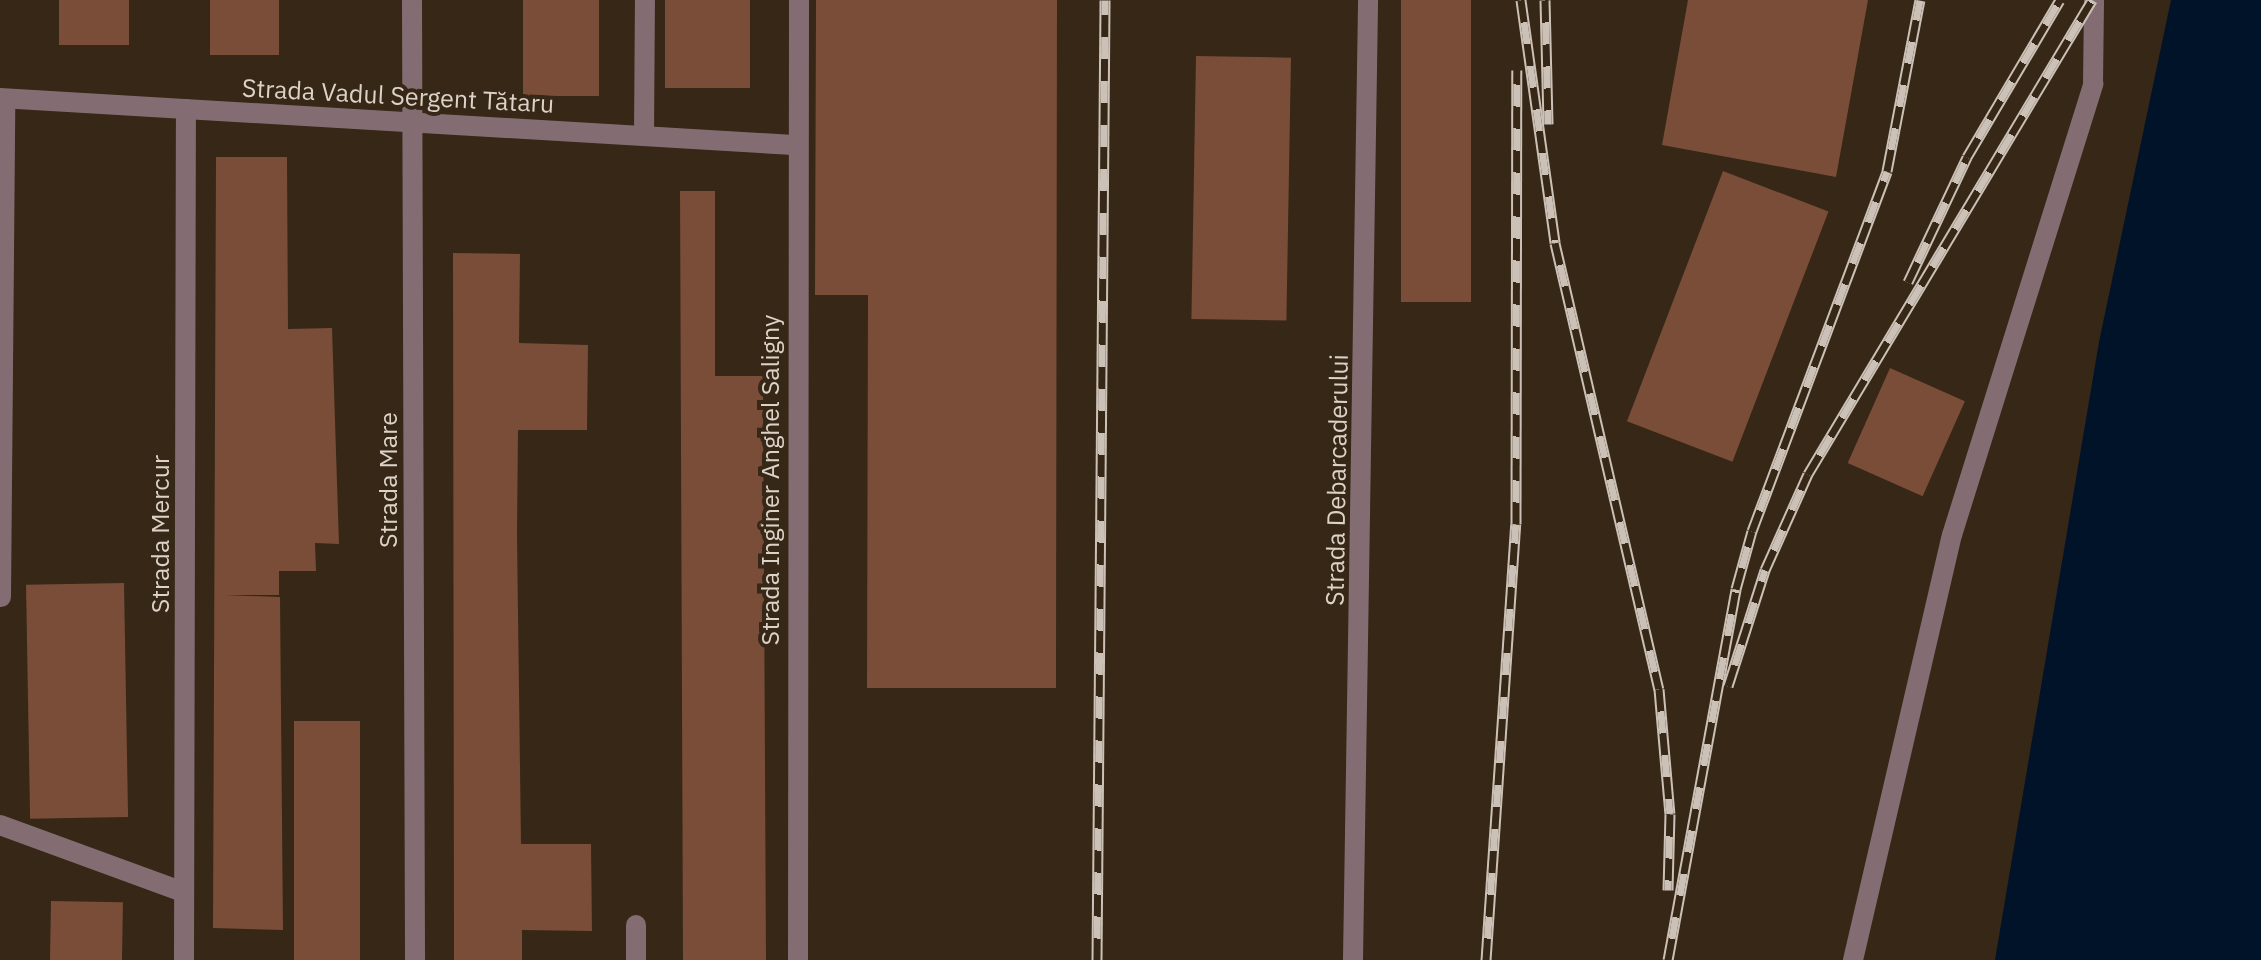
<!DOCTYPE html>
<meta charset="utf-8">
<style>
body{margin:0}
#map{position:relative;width:2261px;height:960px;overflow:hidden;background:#362716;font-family:"IBM Plex Sans",sans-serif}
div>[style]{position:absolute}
.water>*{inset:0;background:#001329}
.building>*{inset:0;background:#794d38;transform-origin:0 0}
.lane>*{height:20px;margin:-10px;padding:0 10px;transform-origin:10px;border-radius:10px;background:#846d72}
.street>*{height:20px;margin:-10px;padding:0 10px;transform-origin:10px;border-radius:10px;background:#846d72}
.rail>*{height:11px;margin-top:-5.5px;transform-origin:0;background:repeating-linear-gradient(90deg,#362716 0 22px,#cbc1b6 0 44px);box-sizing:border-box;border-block:2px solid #cbc1b6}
span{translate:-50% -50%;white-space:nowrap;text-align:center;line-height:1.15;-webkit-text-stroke:8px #362716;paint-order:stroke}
.street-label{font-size:25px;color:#dcd2c8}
</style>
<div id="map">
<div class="water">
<div style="clip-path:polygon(2171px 0,2261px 0,2261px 960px,1995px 960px,2099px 342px)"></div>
</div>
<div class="building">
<div style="left:59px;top:0;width:70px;height:45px"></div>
<div style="left:210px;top:0;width:69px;height:55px"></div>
<div style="left:523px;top:0;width:76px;height:96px"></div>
<div style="left:665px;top:0;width:85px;height:88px"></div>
<div style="clip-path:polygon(816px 0,1057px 0,1056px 688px,867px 688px,868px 295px,815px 295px)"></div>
<div style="left:1401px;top:0;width:70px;height:302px"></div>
<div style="clip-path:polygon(1688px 0,1868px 0,1836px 177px,1662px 145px)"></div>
<div style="left:1196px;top:56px;width:95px;height:263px;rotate:1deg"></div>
<div style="clip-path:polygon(216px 157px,287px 157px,288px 329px,332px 328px,339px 544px,315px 543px,316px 571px,279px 571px,279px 595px,225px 595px,280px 597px,283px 930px,213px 928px)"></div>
<div style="left:1723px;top:171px;width:113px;height:268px;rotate:21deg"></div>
<div style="clip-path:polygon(680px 191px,715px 191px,715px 376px,763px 376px,766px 960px,683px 960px)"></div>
<div style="clip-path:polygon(453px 253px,520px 254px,519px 343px,588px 345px,587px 430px,518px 430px,517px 535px,521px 844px,591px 844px,592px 931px,522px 930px,522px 960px,454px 960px)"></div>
<div style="left:1890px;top:368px;width:82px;height:104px;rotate:24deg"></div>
<div style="left:124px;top:583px;width:234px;height:98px;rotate:89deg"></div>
<div style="left:294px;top:721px;width:66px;height:239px"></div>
<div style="left:51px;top:901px;width:72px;height:59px;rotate:1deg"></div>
</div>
<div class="lane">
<div style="left:1px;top:597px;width:498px;rotate:-89.5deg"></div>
<div style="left:1853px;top:960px;width:436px;rotate:-76.9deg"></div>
<div style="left:1952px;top:535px;width:473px;rotate:-72.6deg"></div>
<div style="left:2093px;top:84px;width:84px;rotate:-89.3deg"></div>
</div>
<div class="street">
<div style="left:412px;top:0;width:960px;rotate:89.82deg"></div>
<div style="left:0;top:98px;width:795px;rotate:3.39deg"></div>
<div style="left:644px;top:136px;width:136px;rotate:-89.6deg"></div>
<div style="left:0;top:825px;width:195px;rotate:20.1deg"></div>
<div style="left:636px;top:925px;width:35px;rotate:90deg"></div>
<div style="left:184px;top:960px;width:851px;rotate:-89.87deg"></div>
<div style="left:798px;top:960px;width:960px;rotate:-89.94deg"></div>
<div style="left:1353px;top:960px;width:960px;rotate:-89.1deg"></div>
</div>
<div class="rail">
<div style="left:1521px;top:0;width:245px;rotate:82deg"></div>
<div style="left:1555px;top:243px;width:458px;rotate:76.9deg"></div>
<div style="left:1659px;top:689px;width:125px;rotate:85deg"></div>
<div style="left:1670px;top:814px;width:76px;rotate:91.5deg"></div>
<div style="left:1545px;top:0;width:124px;rotate:88.6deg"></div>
<div style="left:1908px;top:282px;width:138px;rotate:-64.7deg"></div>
<div style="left:1967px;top:157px;width:182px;rotate:-59.4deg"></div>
<div style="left:1728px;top:686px;width:122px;rotate:-72.3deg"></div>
<div style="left:1765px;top:570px;width:105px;rotate:-65.9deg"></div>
<div style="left:1808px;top:474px;width:553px;rotate:-59.07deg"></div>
<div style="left:1097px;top:960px;width:960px;rotate:-89.52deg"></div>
<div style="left:1486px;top:960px;width:437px;rotate:-86.1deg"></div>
<div style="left:1516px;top:524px;width:454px;rotate:-89.9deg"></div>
<div style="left:1668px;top:960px;width:377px;rotate:-79.6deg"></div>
<div style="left:1736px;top:589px;width:60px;rotate:-74.6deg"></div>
<div style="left:1752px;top:531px;width:384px;rotate:-69.4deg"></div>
<div style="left:1887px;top:171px;width:174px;rotate:-79.1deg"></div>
</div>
<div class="street-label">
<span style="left:398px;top:96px;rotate:3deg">Strada Vadul Sergent Tătaru</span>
<span style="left:388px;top:480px;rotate:-90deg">Strada Mare</span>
<span style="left:770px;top:480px;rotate:-90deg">Strada Inginer Anghel Saligny</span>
<span style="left:1337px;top:480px;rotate:-89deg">Strada Debarcaderului</span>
<span style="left:160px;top:534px;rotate:-90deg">Strada Mercur</span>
</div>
</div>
